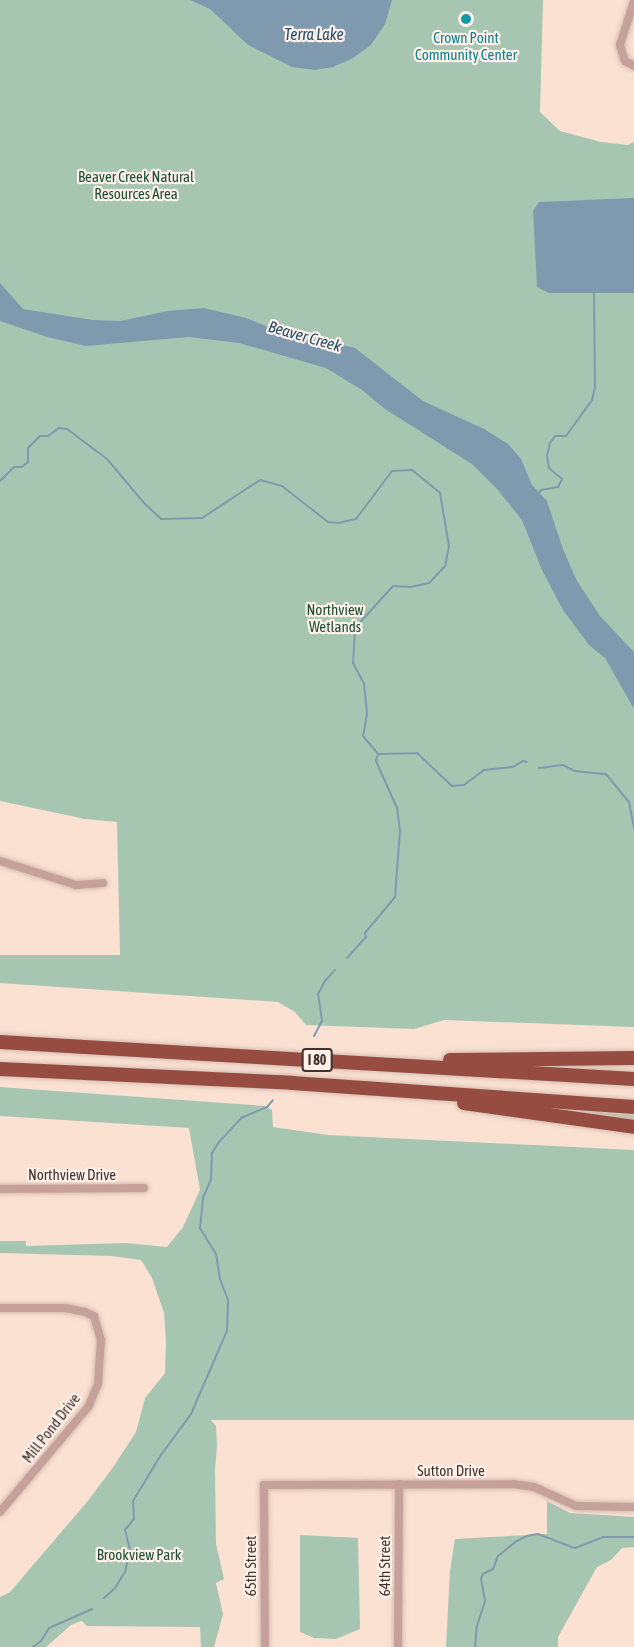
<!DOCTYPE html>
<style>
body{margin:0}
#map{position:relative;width:634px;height:1647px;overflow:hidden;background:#fbe1d2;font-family:"Asap Condensed",sans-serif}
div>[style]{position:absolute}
.green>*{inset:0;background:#a7c6b2}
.water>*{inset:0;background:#7f9aaf}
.stream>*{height:2px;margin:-1px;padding:0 1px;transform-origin:1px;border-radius:1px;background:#7f9aaf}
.roads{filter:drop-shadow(0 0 2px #d5beb1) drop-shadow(0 0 2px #d5beb1)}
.minor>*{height:8px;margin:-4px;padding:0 4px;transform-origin:4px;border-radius:4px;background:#c6a09a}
.motorway>*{height:14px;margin:-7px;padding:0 7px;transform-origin:7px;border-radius:7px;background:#974c42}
.dots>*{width:16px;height:16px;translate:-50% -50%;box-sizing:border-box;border:3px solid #fff1ea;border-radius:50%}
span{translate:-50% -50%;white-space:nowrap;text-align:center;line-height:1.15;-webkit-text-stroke:4.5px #fff1ea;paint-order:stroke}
.shield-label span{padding:2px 4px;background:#fff1ea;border:2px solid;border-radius:4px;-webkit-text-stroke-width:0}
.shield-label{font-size:14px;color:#3f332c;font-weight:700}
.culture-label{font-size:15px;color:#0d838f}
.park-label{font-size:15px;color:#1b5034}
.street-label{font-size:15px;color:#3f332c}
.water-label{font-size:16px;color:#214e6e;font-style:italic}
</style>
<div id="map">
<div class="green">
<div style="clip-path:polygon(0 0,543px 0,540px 112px,560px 131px,601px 142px,628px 145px,634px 142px,634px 1027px,444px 1020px,414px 1029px,306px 1025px,295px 1012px,278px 1002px,0 983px,0 955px,120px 955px,117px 822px,85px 819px,0 801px)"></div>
<div style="clip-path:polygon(0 1087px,265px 1106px,272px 1110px,273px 1127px,328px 1135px,634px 1150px,634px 1420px,211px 1420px,216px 1426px,217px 1446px,215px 1471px,216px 1544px,224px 1579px,216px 1583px,223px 1614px,214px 1647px,201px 1647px,200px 1627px,87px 1626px,82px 1621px,71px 1625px,46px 1647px,0 1647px,0 1597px,10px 1592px,87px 1502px,114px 1466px,136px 1432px,145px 1398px,165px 1373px,166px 1342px,164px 1313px,152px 1278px,141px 1260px,112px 1256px,0 1253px,0 1241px,26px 1241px,26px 1246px,126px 1243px,167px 1247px,183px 1227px,200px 1190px,189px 1128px,0 1116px)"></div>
<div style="clip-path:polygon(592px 1112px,634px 1115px,634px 1120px,592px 1115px)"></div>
<div style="clip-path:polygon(547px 1501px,570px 1513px,634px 1517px,634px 1547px,622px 1548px,611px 1560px,597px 1567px,558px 1637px,558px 1647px,446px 1647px,450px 1571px,455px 1539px,547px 1534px)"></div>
<div style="clip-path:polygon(300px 1535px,358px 1538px,360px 1629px,336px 1639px,314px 1638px,300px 1632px)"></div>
</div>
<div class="water">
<div style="clip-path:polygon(190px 0,392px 0,385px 24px,371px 45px,353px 58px,333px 67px,315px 70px,292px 67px,248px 45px,210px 9px)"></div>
<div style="clip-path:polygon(634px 198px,634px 293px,549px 293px,537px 287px,533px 211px,539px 202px)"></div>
<div style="clip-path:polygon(0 283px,23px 309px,93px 320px,121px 321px,167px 311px,204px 308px,246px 318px,283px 333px,308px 340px,328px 341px,355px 348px,423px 401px,484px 429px,508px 444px,521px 459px,532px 485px,547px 501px,563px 549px,577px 581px,600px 616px,634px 652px,634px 709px,605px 658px,589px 645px,563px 610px,542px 570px,522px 520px,498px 490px,472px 464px,385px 409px,362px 390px,326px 368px,239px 343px,189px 337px,86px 346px,47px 337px,0 321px)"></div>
</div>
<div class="stream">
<div style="left:0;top:481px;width:20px;rotate:-45deg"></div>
<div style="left:14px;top:467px;width:8px"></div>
<div style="left:22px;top:467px;width:8px;rotate:-40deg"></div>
<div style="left:28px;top:462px;width:14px;rotate:-90deg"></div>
<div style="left:28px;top:448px;width:17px;rotate:-45deg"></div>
<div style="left:40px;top:436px;width:8px"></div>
<div style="left:48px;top:436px;width:14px;rotate:-36deg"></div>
<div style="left:59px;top:428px;width:8px;rotate:7deg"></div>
<div style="left:67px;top:429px;width:50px;rotate:36.9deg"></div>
<div style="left:107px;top:459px;width:57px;rotate:49.9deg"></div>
<div style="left:144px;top:503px;width:23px;rotate:43deg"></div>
<div style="left:161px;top:519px;width:41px;rotate:-1.4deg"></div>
<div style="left:202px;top:518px;width:69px;rotate:-33.2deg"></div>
<div style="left:260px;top:480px;width:23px;rotate:15deg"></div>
<div style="left:282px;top:486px;width:58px;rotate:38deg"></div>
<div style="left:328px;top:522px;width:10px;rotate:6deg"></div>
<div style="left:338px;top:523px;width:18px;rotate:-13deg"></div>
<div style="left:356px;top:519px;width:60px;rotate:-53.1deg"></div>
<div style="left:392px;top:471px;width:20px;rotate:-3deg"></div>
<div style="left:412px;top:470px;width:36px;rotate:39deg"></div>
<div style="left:440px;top:493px;width:54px;rotate:80.4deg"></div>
<div style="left:449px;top:546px;width:20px;rotate:101deg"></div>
<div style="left:445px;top:566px;width:23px;rotate:133deg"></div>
<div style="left:429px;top:583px;width:19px;rotate:168deg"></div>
<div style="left:410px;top:587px;width:17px;rotate:-177deg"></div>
<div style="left:393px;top:586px;width:57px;rotate:132.1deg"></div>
<div style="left:355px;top:628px;width:35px;rotate:93deg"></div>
<div style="left:353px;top:663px;width:24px;rotate:62deg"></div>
<div style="left:364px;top:684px;width:30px;rotate:84deg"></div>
<div style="left:367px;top:714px;width:22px;rotate:100deg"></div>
<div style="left:363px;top:736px;width:23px;rotate:50deg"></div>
<div style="left:378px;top:754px;width:39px;rotate:-1deg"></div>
<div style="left:417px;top:753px;width:48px;rotate:43.3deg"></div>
<div style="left:452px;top:786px;width:12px;rotate:-5deg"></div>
<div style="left:464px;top:785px;width:25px;rotate:-37deg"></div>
<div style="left:484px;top:770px;width:29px;rotate:-6deg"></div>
<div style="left:513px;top:767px;width:12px;rotate:-31deg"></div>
<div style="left:523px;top:761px;width:4px;rotate:14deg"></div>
<div style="left:538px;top:495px;width:6px;rotate:-59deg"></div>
<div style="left:541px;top:490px;width:17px;rotate:-10deg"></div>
<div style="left:558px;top:487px;width:9px;rotate:-63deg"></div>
<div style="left:562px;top:479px;width:17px;rotate:-140deg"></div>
<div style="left:549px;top:468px;width:12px;rotate:-99deg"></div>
<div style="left:547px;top:456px;width:13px;rotate:-77deg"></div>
<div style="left:550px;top:443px;width:9px;rotate:-54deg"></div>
<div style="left:555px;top:436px;width:11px"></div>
<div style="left:566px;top:436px;width:44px;rotate:-54.2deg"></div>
<div style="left:592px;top:400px;width:13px;rotate:-77deg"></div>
<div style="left:595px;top:387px;width:97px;rotate:-90.6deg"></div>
<div style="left:539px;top:768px;width:24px;rotate:-7deg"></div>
<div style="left:563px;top:765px;width:13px;rotate:27deg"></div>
<div style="left:575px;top:771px;width:31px;rotate:6deg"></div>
<div style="left:606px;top:774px;width:36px;rotate:51deg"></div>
<div style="left:629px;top:802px;width:26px;rotate:79deg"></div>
<div style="left:347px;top:958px;width:28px;rotate:-48deg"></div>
<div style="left:366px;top:937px;width:4px;rotate:-104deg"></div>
<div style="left:365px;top:933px;width:47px;rotate:-50.2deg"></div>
<div style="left:395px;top:897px;width:66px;rotate:-85.7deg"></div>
<div style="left:400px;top:831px;width:23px;rotate:-97deg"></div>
<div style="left:397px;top:808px;width:51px;rotate:-114.1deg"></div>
<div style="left:376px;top:761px;width:7px;rotate:-74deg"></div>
<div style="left:314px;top:1036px;width:17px;rotate:-62deg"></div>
<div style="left:322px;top:1021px;width:27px;rotate:-98deg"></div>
<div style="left:318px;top:994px;width:15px;rotate:-62deg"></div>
<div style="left:325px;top:981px;width:15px;rotate:-48deg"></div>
<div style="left:104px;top:1598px;width:15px;rotate:-42deg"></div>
<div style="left:115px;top:1588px;width:19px;rotate:-58deg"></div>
<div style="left:125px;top:1572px;width:23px;rotate:-77deg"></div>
<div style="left:130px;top:1550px;width:21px;rotate:-104deg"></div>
<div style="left:125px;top:1530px;width:14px;rotate:-51deg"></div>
<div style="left:134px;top:1519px;width:18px;rotate:-93deg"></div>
<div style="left:133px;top:1501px;width:54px;rotate:-58.7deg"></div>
<div style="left:161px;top:1455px;width:51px;rotate:-53.8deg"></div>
<div style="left:191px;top:1414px;width:90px;rotate:-66.6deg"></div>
<div style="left:227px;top:1331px;width:31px;rotate:-88deg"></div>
<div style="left:228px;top:1300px;width:22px;rotate:-111deg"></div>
<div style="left:220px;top:1279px;width:25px;rotate:-99deg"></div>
<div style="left:216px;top:1254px;width:31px;rotate:-122deg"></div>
<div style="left:200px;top:1228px;width:30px;rotate:-84deg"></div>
<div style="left:203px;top:1198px;width:21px;rotate:-67deg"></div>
<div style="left:211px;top:1179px;width:26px;rotate:-88deg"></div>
<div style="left:212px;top:1153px;width:13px;rotate:-58deg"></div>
<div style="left:219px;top:1142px;width:33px;rotate:-47deg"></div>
<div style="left:241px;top:1118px;width:28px;rotate:-23deg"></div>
<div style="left:267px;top:1107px;width:9px;rotate:-49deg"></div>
<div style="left:33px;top:1647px;width:10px;rotate:-37deg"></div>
<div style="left:41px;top:1641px;width:15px;rotate:-58deg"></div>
<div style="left:49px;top:1628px;width:47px;rotate:-23.8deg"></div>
<div style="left:475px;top:1647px;width:21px;rotate:-85deg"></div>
<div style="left:477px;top:1626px;width:26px;rotate:-72deg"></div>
<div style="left:485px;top:1601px;width:23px;rotate:-100deg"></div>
<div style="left:481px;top:1578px;width:4px;rotate:-63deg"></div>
<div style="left:483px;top:1574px;width:11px;rotate:-27deg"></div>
<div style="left:493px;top:1569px;width:14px;rotate:-69deg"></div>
<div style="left:498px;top:1556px;width:22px;rotate:-39deg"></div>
<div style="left:515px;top:1542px;width:13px;rotate:-27deg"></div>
<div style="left:527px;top:1536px;width:11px;rotate:-10deg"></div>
<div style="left:538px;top:1534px;width:40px;rotate:21deg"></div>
<div style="left:575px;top:1548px;width:30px;rotate:-21deg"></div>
<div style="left:603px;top:1537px;width:31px"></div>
</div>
<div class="roads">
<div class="minor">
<div style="left:634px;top:1px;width:46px;rotate:107.7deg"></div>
<div style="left:620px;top:45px;width:17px;rotate:73deg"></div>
<div style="left:625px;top:61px;width:10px;rotate:29deg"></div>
<div style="left:0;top:861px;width:80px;rotate:17.5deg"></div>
<div style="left:76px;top:885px;width:27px;rotate:-4deg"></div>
<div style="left:0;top:1189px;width:144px;rotate:-0.4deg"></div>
<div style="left:0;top:1308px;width:65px"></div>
<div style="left:65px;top:1308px;width:20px;rotate:11deg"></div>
<div style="left:85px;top:1312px;width:10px;rotate:24deg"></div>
<div style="left:94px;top:1316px;width:25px;rotate:74deg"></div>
<div style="left:101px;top:1340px;width:44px;rotate:93.9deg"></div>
<div style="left:98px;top:1384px;width:25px;rotate:113deg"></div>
<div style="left:88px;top:1407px;width:137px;rotate:130deg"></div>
<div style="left:265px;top:1647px;width:162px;rotate:-90.4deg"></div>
<div style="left:264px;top:1485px;width:249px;rotate:-0.2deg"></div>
<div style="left:513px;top:1484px;width:21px;rotate:8deg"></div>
<div style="left:534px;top:1487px;width:46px;rotate:24.3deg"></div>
<div style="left:576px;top:1506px;width:58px;rotate:1deg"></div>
<div style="left:398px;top:1647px;width:163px;rotate:-89.6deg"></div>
</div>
<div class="motorway">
<div style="left:0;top:1042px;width:635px;rotate:3.34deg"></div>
<div style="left:450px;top:1060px;width:184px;rotate:-0.6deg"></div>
<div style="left:0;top:1069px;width:292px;rotate:2.7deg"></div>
<div style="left:292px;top:1083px;width:343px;rotate:4deg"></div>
<div style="left:464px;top:1103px;width:172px;rotate:8deg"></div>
</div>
</div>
<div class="dots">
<div style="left:466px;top:19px;background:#0f9aa8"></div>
</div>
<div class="shield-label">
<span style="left:317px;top:1060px">I 80</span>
</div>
<div class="culture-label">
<span style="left:466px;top:46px">Crown Point<br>Community Center</span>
</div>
<div class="park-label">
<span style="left:136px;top:185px">Beaver Creek Natural<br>Resources Area</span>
<span style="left:335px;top:618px">Northview<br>Wetlands</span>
<span style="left:139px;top:1555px">Brookview Park</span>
</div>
<div class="street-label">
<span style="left:72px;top:1175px">Northview Drive</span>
<span style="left:51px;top:1428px;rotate:-52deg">Mill Pond Drive</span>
<span style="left:451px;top:1471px">Sutton Drive</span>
<span style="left:251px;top:1566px;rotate:-90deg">65th Street</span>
<span style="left:385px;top:1566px;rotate:-90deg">64th Street</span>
</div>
<div class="water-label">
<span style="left:314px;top:34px">Terra Lake</span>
<span style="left:305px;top:336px;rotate:16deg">Beaver Creek</span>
</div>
</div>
